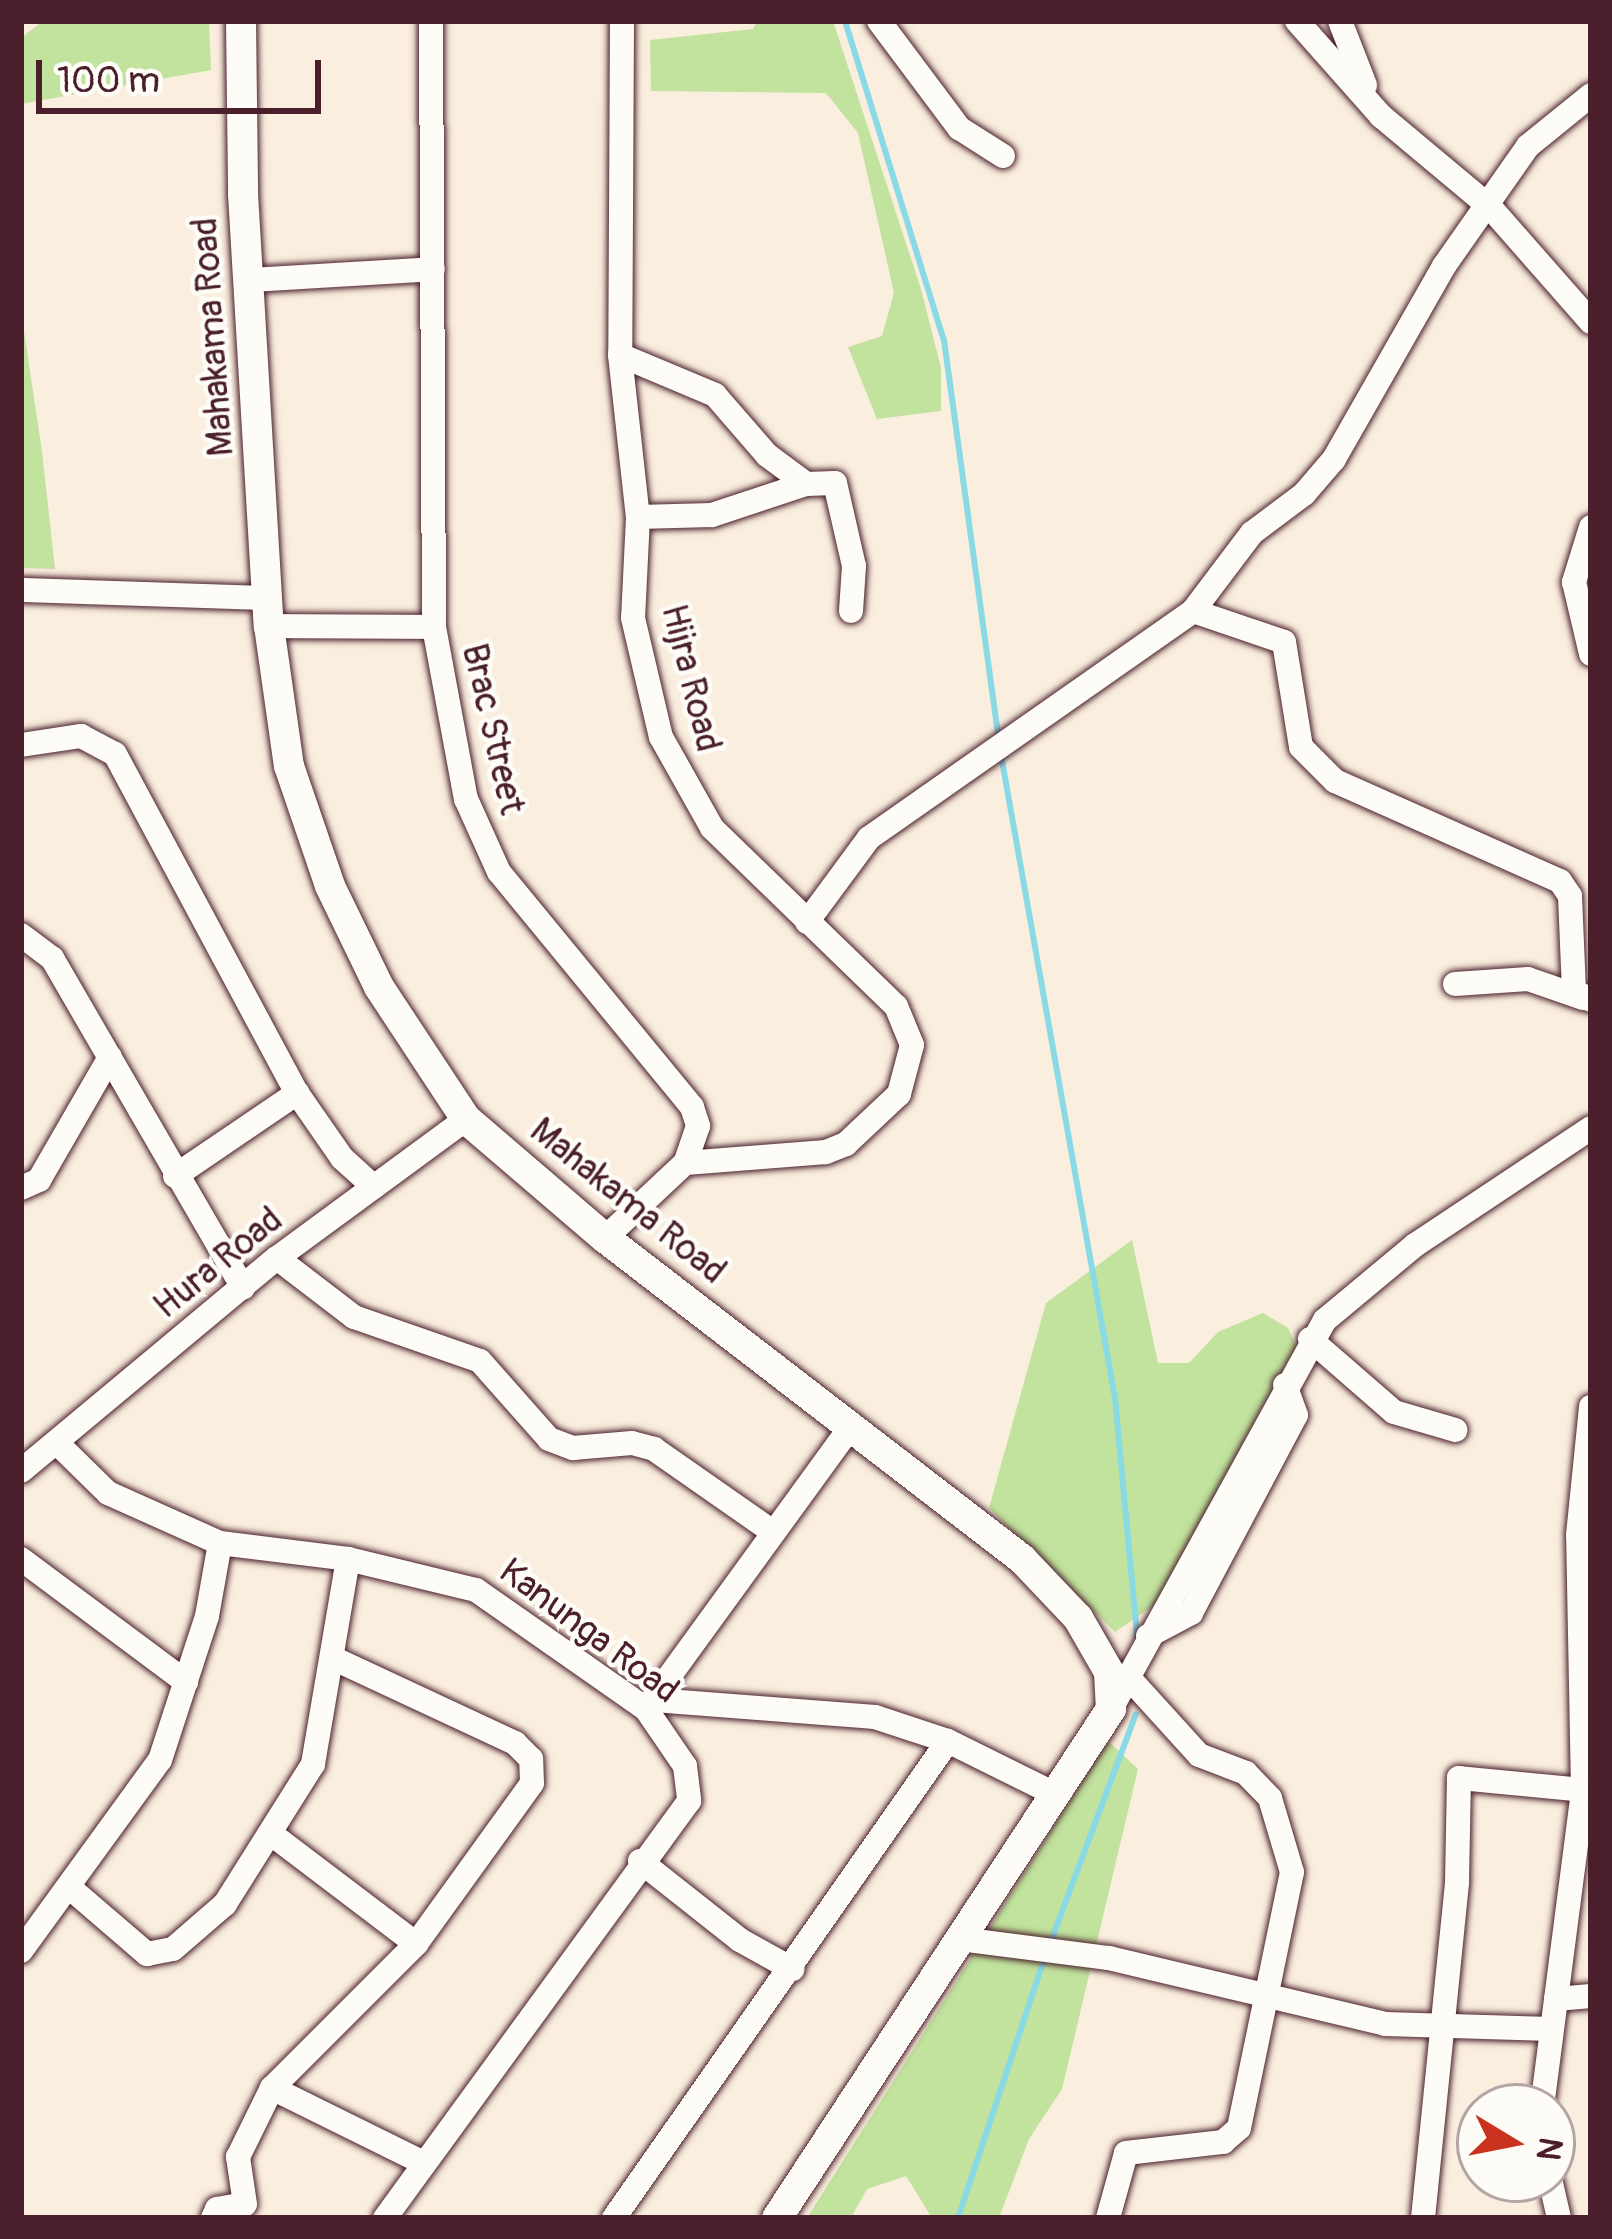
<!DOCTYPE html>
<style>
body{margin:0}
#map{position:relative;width:1612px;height:2239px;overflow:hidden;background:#faeede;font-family:Pangolin,sans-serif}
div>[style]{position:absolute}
.green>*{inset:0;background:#c1e39d}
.stream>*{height:6px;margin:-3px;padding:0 3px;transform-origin:3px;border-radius:3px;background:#8adae6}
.roads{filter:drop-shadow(0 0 3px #4a1f2b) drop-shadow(0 0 3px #4a1f2b)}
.minor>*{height:24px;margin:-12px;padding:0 12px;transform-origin:12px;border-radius:12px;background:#fdfcf7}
.tertiary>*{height:30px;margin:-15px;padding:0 15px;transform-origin:15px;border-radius:15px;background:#fdfcf7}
span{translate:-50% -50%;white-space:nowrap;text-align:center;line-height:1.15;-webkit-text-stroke:9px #fdfcf7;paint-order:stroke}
.street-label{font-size:36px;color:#4a1f2b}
.frame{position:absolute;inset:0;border:24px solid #4a1f2b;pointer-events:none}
.north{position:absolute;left:1456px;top:2083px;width:120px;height:120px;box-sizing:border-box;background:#fdfcf7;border:3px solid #b5a4a5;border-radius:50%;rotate:100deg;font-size:33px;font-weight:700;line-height:48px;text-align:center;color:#4a1f2b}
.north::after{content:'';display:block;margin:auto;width:42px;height:54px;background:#c8321e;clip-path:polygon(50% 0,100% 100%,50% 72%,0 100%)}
.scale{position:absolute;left:36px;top:60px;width:285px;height:54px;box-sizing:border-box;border:6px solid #4a1f2b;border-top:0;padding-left:15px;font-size:36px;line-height:42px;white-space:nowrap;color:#4a1f2b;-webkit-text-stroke:9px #fdfcf7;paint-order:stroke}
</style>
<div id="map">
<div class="green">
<div style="clip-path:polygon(43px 21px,209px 21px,211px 70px,21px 104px,21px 38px)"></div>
<div style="clip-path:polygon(757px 21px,833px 21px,921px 289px,941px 368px,941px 411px,877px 419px,848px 347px,882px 336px,894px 293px,858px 133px,826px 93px,651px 91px,650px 40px,753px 29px)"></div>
<div style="clip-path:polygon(21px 311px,42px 452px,55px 569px,21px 568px)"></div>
<div style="clip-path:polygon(1132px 1240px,1158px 1363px,1189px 1363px,1218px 1332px,1263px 1313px,1288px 1328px,1301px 1357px,1175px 1591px,1115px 1632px,989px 1508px,1046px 1303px)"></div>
<div style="clip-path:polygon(1108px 1741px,1138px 1769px,1062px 2089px,1029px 2139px,999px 2218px,932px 2218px,906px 2176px,867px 2189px,851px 2218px,807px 2218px)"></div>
</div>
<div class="stream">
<div style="left:845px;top:21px;width:334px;rotate:72.8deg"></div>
<div style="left:944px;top:340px;width:400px;rotate:82.2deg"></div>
<div style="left:1001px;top:755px;width:653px;rotate:79.95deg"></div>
<div style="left:1115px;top:1398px;width:240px;rotate:84.7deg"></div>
<div style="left:1051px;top:1941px;width:242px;rotate:-69.5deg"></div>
<div style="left:958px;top:2218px;width:273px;rotate:-71.6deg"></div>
</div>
<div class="roads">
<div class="minor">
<div style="left:431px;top:21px;width:606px;rotate:89.72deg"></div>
<div style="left:434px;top:627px;width:175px;rotate:79.5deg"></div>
<div style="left:466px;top:799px;width:80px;rotate:65.7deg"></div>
<div style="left:499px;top:872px;width:304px;rotate:50.6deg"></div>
<div style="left:692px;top:1107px;width:20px;rotate:72deg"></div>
<div style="left:698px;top:1126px;width:39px;rotate:109deg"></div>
<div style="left:685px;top:1163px;width:110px;rotate:136.8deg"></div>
<div style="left:622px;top:21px;width:334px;rotate:90.3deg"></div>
<div style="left:620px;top:355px;width:163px;rotate:83.7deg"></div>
<div style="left:638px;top:517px;width:101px;rotate:92.8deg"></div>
<div style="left:633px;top:618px;width:122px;rotate:76.8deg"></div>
<div style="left:661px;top:737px;width:104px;rotate:60.7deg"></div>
<div style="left:712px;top:828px;width:256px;rotate:44.1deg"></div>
<div style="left:896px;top:1006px;width:42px;rotate:67.7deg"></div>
<div style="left:912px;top:1045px;width:51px;rotate:104.9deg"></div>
<div style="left:899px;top:1094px;width:73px;rotate:136.7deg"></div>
<div style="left:846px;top:1144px;width:22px;rotate:158deg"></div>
<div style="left:826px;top:1152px;width:141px;rotate:175.5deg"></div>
<div style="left:879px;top:21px;width:134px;rotate:53.2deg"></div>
<div style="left:959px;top:128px;width:52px;rotate:32.5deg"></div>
<div style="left:1297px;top:21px;width:127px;rotate:48.5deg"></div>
<div style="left:1381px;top:116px;width:142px;rotate:39.9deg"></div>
<div style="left:1490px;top:207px;width:153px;rotate:48.7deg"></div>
<div style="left:1340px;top:21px;width:69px;rotate:68.7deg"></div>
<div style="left:250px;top:280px;width:183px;rotate:-3.4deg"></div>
<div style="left:620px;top:355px;width:103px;rotate:22.8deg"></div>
<div style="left:715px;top:395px;width:79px;rotate:49.1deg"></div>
<div style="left:767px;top:455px;width:49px;rotate:36.6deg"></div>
<div style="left:806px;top:484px;width:29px;rotate:-2deg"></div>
<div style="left:835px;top:483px;width:85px;rotate:77.1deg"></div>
<div style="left:854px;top:566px;width:45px;rotate:93.8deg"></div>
<div style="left:638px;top:517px;width:74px;rotate:-1.5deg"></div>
<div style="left:712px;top:515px;width:99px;rotate:-18.3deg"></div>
<div style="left:1591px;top:527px;width:58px;rotate:107.2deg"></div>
<div style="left:1574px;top:582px;width:74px;rotate:76.7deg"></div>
<div style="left:21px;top:590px;width:246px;rotate:1.9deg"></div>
<div style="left:1193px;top:611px;width:96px;rotate:18.8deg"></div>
<div style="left:1284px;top:642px;width:106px;rotate:80.8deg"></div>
<div style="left:1301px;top:747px;width:48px;rotate:45deg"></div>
<div style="left:1335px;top:781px;width:246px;rotate:24deg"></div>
<div style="left:1560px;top:881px;width:18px;rotate:56deg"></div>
<div style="left:1570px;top:896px;width:95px;rotate:87.6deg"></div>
<div style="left:1574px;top:991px;width:19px;rotate:28deg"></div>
<div style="left:269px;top:626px;width:165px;rotate:0.3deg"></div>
<div style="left:21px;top:745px;width:61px;rotate:-8.5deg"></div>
<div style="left:81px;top:736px;width:38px;rotate:28deg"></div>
<div style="left:115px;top:754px;width:385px;rotate:61.8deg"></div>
<div style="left:297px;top:1093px;width:79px;rotate:55.3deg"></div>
<div style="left:342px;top:1158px;width:43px;rotate:42.2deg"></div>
<div style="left:807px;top:922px;width:104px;rotate:-53.6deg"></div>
<div style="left:869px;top:838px;width:396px;rotate:-35deg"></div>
<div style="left:1193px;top:611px;width:98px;rotate:-52.9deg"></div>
<div style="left:1252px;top:533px;width:65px;rotate:-36.9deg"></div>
<div style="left:1304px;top:494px;width:46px;rotate:-49.4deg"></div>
<div style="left:1334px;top:459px;width:222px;rotate:-60.3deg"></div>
<div style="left:1444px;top:266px;width:146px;rotate:-55deg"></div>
<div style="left:1528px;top:146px;width:81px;rotate:-39deg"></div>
<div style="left:21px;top:935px;width:39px;rotate:37deg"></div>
<div style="left:52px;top:958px;width:381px;rotate:59.9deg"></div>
<div style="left:1455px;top:984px;width:73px;rotate:-3.9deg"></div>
<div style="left:1528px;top:979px;width:58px;rotate:19.1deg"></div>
<div style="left:175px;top:1176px;width:148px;rotate:-34.2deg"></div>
<div style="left:21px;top:1188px;width:20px;rotate:-24deg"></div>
<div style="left:39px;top:1180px;width:142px;rotate:-60deg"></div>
<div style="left:277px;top:1258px;width:97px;rotate:37.5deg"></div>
<div style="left:354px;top:1317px;width:133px;rotate:19.2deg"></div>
<div style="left:480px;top:1361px;width:104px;rotate:48.5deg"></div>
<div style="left:549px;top:1439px;width:26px;rotate:21deg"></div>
<div style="left:573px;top:1448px;width:59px;rotate:-4.8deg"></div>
<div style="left:632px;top:1443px;width:23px;rotate:15deg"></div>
<div style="left:654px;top:1449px;width:141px;rotate:34.9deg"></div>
<div style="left:1310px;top:1339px;width:111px;rotate:41deg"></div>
<div style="left:1394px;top:1412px;width:64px;rotate:16.4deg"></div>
<div style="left:58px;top:1444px;width:70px;rotate:44.4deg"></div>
<div style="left:108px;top:1493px;width:123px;rotate:24.1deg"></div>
<div style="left:220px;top:1543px;width:129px;rotate:7.1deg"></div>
<div style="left:348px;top:1559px;width:132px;rotate:13.6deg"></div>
<div style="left:476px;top:1590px;width:208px;rotate:35deg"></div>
<div style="left:646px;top:1709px;width:69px;rotate:55.6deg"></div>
<div style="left:685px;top:1766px;width:35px;rotate:83deg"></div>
<div style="left:689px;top:1801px;width:516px;rotate:126.09deg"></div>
<div style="left:21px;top:1471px;width:333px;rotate:-39.8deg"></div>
<div style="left:277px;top:1258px;width:235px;rotate:-36.3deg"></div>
<div style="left:21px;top:1559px;width:206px;rotate:36.7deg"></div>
<div style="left:1148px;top:1636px;width:49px;rotate:-28.1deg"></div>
<div style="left:1191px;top:1613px;width:224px;rotate:-62.1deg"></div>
<div style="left:1296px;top:1415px;width:32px;rotate:-110deg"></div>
<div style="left:654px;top:1700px;width:222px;rotate:4.4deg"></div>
<div style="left:875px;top:1717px;width:77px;rotate:18.2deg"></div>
<div style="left:948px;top:1741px;width:119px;rotate:26.4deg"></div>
<div style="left:647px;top:1707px;width:345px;rotate:-54deg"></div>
<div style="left:1111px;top:1709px;width:444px;rotate:-61.2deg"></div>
<div style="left:1325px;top:1320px;width:117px;rotate:-39.8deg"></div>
<div style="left:1415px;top:1245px;width:211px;rotate:-33.6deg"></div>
<div style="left:270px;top:1833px;width:183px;rotate:37.2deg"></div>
<div style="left:640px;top:1861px;width:127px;rotate:38.3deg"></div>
<div style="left:740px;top:1940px;width:60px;rotate:29.1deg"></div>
<div style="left:69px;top:1887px;width:103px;rotate:40.7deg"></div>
<div style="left:147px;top:1954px;width:26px;rotate:-11deg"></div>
<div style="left:173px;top:1949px;width:69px;rotate:-40.9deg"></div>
<div style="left:225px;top:1904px;width:165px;rotate:-57.8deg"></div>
<div style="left:313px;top:1764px;width:208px;rotate:-80.3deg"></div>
<div style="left:960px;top:1939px;width:150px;rotate:7.3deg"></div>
<div style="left:1109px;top:1958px;width:284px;rotate:13.4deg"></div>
<div style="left:1385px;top:2024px;width:166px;rotate:1.7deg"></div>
<div style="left:21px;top:1951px;width:236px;rotate:-54deg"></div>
<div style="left:160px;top:1760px;width:151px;rotate:-71.9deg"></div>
<div style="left:207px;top:1616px;width:74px;rotate:-79.9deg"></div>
<div style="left:1556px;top:1999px;width:35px;rotate:-5deg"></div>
<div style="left:272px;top:2088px;width:169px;rotate:26.3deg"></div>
<div style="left:1542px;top:2107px;width:320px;rotate:-82.6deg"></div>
<div style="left:1583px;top:1790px;width:255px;rotate:-91.1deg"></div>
<div style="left:1578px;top:1535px;width:129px;rotate:-84.2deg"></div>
<div style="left:1550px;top:2179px;width:40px;rotate:77deg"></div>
<div style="left:213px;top:2218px;width:10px;rotate:-66deg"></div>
<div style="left:217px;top:2209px;width:28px;rotate:-10deg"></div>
<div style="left:245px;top:2204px;width:48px;rotate:-98.5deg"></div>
<div style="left:238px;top:2157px;width:77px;rotate:-63.8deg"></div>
<div style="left:272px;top:2088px;width:204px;rotate:-45deg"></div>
<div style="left:416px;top:1944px;width:198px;rotate:-54.2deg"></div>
<div style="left:532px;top:1783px;width:24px;rotate:-92deg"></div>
<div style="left:531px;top:1759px;width:23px;rotate:-135deg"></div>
<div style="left:515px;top:1743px;width:199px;rotate:-155deg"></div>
<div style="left:614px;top:2218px;width:582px;rotate:-55deg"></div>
<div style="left:1108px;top:2218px;width:67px;rotate:-74.5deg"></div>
<div style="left:1126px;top:2153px;width:98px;rotate:-6.5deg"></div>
<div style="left:1223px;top:2142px;width:21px;rotate:-41deg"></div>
<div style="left:1239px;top:2128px;width:261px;rotate:-78.3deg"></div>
<div style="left:1292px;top:1872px;width:77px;rotate:-106.6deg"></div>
<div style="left:1270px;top:1798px;width:35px;rotate:-134deg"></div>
<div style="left:1246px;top:1773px;width:50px;rotate:-159deg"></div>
<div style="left:1199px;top:1755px;width:103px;rotate:-132.2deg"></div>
<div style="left:1423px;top:2218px;width:338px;rotate:-84.2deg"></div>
<div style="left:1457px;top:1882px;width:104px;rotate:-88.9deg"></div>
<div style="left:1459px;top:1778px;width:125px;rotate:5.5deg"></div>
</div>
<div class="tertiary">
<div style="left:241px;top:21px;width:173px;rotate:89.3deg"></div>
<div style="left:243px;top:194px;width:433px;rotate:86.6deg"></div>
<div style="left:269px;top:626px;width:141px;rotate:81.9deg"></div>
<div style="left:289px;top:766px;width:127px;rotate:71.1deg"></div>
<div style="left:330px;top:886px;width:112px;rotate:64.1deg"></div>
<div style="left:379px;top:987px;width:158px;rotate:56.6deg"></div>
<div style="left:466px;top:1119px;width:183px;rotate:40.6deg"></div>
<div style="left:605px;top:1238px;width:526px;rotate:37.59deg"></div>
<div style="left:1022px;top:1559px;width:81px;rotate:46.5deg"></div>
<div style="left:1078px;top:1618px;width:62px;rotate:60.1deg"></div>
<div style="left:1109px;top:1672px;width:37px;rotate:87deg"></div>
<div style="left:1111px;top:1709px;width:609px;rotate:123.27deg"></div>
</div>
</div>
<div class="street-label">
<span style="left:213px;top:337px;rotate:-94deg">Mahakama Road</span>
<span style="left:691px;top:678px;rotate:76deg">Hijra Road</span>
<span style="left:493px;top:729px;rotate:77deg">Brac Street</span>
<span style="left:628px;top:1201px;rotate:39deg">Mahakama Road</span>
<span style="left:218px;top:1263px;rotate:-39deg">Hura Road</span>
<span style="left:589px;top:1631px;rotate:37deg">Kanunga Road</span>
</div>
<div class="frame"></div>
<div class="north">N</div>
<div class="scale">100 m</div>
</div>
